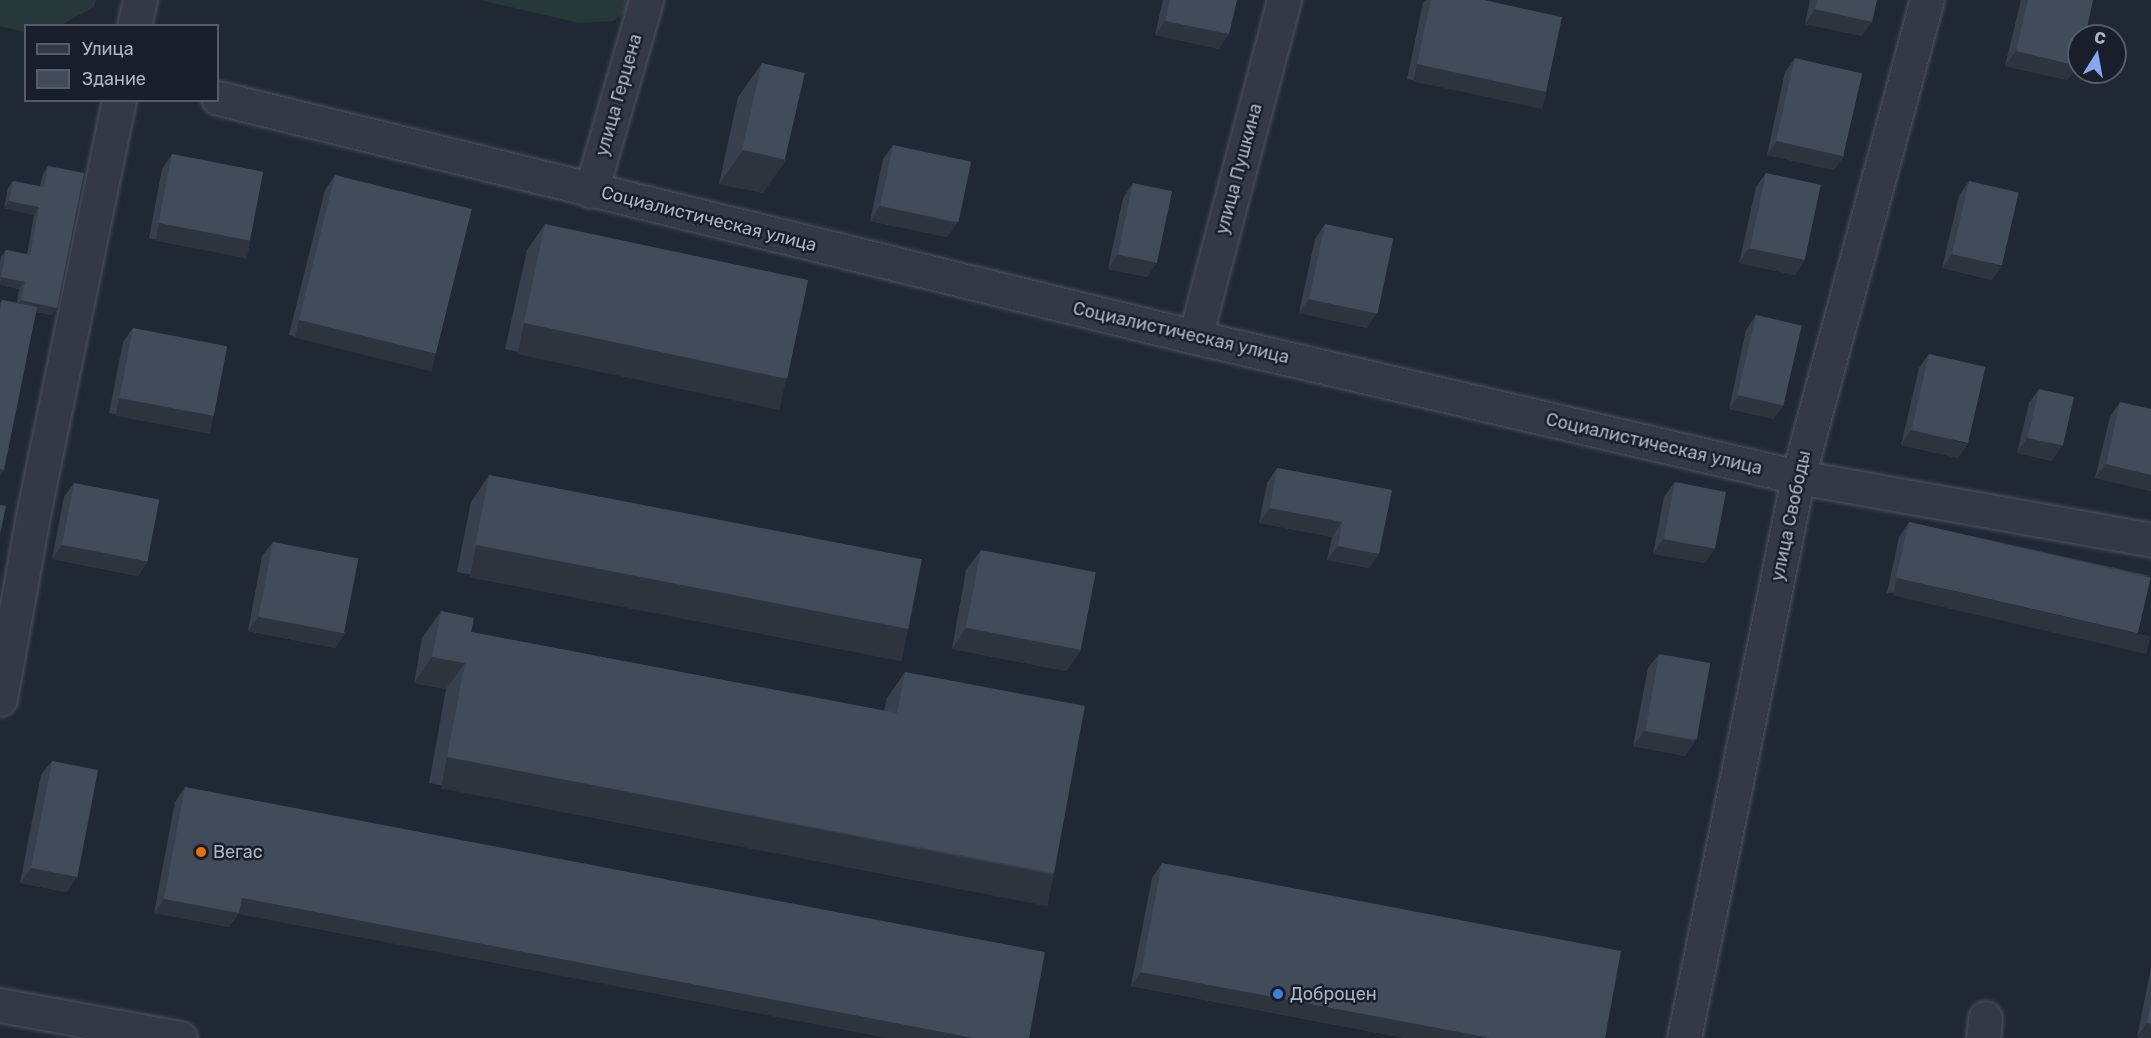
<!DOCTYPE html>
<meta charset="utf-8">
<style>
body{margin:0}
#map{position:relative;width:2151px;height:1038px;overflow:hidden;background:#202834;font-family:Rubik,sans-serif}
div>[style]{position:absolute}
.green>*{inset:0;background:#26383a}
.roads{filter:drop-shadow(0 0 2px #4e5560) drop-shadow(0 0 2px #4e5560)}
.minor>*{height:33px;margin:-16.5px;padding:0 16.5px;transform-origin:16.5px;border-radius:16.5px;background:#343a45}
.wall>*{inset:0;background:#39404d}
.shaded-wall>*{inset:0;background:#2e343e;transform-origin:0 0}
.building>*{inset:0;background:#424b59;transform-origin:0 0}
.dots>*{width:16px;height:16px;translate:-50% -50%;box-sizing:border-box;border:3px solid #191f2a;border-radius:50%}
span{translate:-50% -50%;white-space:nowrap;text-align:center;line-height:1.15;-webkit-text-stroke:5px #191f2a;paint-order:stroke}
.street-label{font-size:18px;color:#aeb5c2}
.poi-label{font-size:18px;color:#aeb5c2}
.left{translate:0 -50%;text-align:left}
.legend{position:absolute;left:24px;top:24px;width:195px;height:78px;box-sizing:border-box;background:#191f2a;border:2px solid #555b67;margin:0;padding:8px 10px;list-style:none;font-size:18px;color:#aeb5c2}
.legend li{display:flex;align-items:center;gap:12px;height:30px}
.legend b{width:30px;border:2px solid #555b67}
.north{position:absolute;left:2067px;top:24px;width:60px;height:60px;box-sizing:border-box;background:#191f2a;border:2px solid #555b67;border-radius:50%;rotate:11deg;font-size:16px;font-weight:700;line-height:24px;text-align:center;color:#aeb5c2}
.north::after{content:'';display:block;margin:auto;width:21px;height:27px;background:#84a9f1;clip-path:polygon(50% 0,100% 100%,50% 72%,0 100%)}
</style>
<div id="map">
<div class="green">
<div style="clip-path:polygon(0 0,96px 0,94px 7px,61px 25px,26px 26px,25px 32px,0 26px)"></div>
<div style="clip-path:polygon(480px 0,640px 0,614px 21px,579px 23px)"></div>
</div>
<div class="roads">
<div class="minor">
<div style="left:134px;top:26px;width:27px;rotate:-77deg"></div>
<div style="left:218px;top:98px;width:1006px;rotate:13.75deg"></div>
<div style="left:1195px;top:337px;width:619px;rotate:13.07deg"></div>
<div style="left:1798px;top:477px;width:359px;rotate:10.1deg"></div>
<div style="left:591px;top:191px;width:199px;rotate:-73.9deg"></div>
<div style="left:1195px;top:337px;width:349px;rotate:-75.2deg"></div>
<div style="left:0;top:699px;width:187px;rotate:-79.8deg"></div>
<div style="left:33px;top:515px;width:424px;rotate:-78.3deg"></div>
<div style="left:0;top:1005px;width:183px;rotate:10.4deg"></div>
<div style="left:1684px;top:1038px;width:572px;rotate:-78.51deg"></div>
<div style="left:1798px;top:477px;width:494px;rotate:-74.9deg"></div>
<div style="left:1983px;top:1038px;width:20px;rotate:-84deg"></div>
</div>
</div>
<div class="wall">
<div style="clip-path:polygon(1163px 0,1237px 0,1219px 49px,1155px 35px)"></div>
<div style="clip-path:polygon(1426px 0,1484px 0,1546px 92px,1535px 107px,1407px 79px,1423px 3px)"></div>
<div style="clip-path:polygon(1810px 0,1877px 0,1862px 36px,1805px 24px)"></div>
<div style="clip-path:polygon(2021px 0,2093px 0,2078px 66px,2067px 80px,2005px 66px)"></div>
<div style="clip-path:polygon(1795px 58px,1844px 156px,1834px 170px,1767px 155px,1785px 72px)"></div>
<div style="clip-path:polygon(762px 63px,763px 193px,719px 184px,738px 97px)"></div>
<div style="clip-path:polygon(893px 145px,957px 223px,947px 237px,870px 221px,883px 159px)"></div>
<div style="clip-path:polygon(172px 154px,250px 241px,240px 256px,149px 238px,162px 169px)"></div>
<div style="clip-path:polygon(48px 166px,57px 308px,52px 315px,36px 312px,0 476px,0 303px,2px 300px,17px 303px,19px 289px,0 285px,0 262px,1px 257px,6px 250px,27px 254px,34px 215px,4px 208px,8px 188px,13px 181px,40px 186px,43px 174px)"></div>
<div style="clip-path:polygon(1766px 173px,1795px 275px,1739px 263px,1756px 187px)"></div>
<div style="clip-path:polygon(335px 175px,426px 368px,289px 335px,325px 190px)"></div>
<div style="clip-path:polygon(1969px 181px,1992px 280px,1942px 268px,1959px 196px)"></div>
<div style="clip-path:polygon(1133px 183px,1157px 262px,1147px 277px,1108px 269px,1123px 198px)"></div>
<div style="clip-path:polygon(545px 224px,786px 380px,768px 406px,505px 349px,527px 250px)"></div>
<div style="clip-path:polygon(1325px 224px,1367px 328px,1299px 313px,1315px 239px)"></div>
<div style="clip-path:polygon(1756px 315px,1774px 419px,1729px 409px,1746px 330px)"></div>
<div style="clip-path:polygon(133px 328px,203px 431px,109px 413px,123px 342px)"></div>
<div style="clip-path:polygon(1929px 354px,1958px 458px,1901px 445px,1919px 368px)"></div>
<div style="clip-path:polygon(2039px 389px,2052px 461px,2017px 453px,2029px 403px)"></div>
<div style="clip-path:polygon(2120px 402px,2150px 491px,2095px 478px,2110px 417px)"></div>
<div style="clip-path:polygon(1277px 468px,1392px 490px,1369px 568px,1327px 560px,1332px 537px,1259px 523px,1267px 483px)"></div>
<div style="clip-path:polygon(489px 475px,908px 628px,890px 654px,457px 572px,471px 502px)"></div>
<div style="clip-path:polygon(1675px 482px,1705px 563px,1653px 554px,1664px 497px)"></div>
<div style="clip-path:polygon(74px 483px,148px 561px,138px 576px,52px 559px,64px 497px)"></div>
<div style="clip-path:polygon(1909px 522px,2151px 576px,1887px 593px,1899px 537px)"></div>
<div style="clip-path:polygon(273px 542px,345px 633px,335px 648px,248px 631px,262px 556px)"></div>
<div style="clip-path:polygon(981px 550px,1081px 650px,1066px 671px,952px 649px,966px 570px)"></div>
<div style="clip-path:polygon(441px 611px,471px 632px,884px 711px,887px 698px,905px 672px,1054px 873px,1035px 899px,429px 783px,446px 689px,414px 683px,422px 638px)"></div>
<div style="clip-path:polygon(1659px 654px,1695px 741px,1685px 756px,1633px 746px,1648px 668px)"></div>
<div style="clip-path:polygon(52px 761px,67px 892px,20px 883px,41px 775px)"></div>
<div style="clip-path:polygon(185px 787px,238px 914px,229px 927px,154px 913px,175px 802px)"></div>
<div style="clip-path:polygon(1162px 863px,1605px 1038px,1404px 1038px,1131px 986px,1152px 878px)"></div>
<div style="clip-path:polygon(2151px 968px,2151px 1038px,2140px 1038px,2137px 1037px)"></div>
</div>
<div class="shaded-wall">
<div style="clip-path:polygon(1815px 9px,1872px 22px,1862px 36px,1805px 24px)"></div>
<div style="clip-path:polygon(1165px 21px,1229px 34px,1219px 49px,1155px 35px)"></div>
<div style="clip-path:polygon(2016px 51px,2078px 66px,2067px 80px,2005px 66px)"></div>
<div style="left:1417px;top:64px;width:132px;height:18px;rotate:12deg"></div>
<div style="clip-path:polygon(1777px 141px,1844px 156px,1834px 170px,1767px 155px)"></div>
<div style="clip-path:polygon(743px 150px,787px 159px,763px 193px,719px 184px)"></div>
<div style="clip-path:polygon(9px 201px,39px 207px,34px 215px,4px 208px)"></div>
<div style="clip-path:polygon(880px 206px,957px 223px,947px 237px,870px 221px)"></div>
<div style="left:159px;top:223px;width:93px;height:18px;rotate:11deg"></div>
<div style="clip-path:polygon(1749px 248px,1805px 260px,1795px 275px,1739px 263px)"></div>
<div style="clip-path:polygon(1118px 254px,1157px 262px,1147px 277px,1108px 269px)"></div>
<div style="clip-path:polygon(1952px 254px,2002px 266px,1992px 280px,1942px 268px)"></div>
<div style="clip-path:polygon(1px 277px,25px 282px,19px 289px,0 285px)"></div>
<div style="clip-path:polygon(1309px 299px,1377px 313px,1367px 328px,1299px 313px)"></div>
<div style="clip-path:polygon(21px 300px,57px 308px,52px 315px,16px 308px)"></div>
<div style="left:299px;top:320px;width:141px;height:18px;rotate:14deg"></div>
<div style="left:524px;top:323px;width:268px;height:32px;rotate:12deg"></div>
<div style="clip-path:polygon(1739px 395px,1785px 404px,1774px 419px,1729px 409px)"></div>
<div style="left:119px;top:398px;width:96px;height:18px;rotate:11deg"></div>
<div style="clip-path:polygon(1911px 430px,1968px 444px,1958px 458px,1901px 445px)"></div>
<div style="clip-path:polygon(2027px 438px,2062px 446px,2052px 461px,2017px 453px)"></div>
<div style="clip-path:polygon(2106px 464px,2151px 475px,2151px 491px,2150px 491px,2095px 478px)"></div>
<div style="clip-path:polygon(0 469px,4px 470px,0 476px)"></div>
<div style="clip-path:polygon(1270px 508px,1342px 522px,1332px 537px,1259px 523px)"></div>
<div style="clip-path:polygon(1663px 539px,1715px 549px,1705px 563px,1653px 554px)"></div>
<div style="clip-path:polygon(62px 545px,148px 561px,138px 576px,52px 559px)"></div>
<div style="left:476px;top:545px;width:440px;height:33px;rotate:11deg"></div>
<div style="clip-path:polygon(1338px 546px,1379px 554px,1369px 568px,1327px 560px)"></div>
<div style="left:1897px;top:578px;width:260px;height:18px;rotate:13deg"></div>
<div style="clip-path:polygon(258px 617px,345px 633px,335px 648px,248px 631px)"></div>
<div style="clip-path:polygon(966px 628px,1081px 650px,1066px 671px,952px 649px)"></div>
<div style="clip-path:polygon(432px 657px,465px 663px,446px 689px,414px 683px)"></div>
<div style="clip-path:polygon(1644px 731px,1695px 741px,1685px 756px,1633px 746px)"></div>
<div style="left:447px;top:757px;width:618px;height:32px;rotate:11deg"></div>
<div style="clip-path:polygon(31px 868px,77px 877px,67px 892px,20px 883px)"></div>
<div style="clip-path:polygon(242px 898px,973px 1038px,887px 1038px,238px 914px,229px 927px,154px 913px,164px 899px)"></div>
<div style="clip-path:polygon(1141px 972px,1491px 1038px,1404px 1038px,1131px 986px)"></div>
<div style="clip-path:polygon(2147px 1023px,2151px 1024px,2151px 1036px,2150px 1038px,2137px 1037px)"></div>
</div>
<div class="building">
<div style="clip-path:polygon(1170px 0,1237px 0,1229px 34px,1165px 21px)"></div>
<div style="clip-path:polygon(1431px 0,1484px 0,1562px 17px,1546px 92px,1417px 64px)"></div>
<div style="clip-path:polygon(1817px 0,1877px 0,1872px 22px,1815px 9px)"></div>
<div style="clip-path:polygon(2028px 0,2093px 0,2085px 36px,2079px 36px,2079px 60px,2078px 66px,2016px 51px)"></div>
<div style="left:1795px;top:58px;width:69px;height:85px;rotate:13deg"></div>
<div style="left:762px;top:63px;width:44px;height:89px;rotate:13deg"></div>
<div style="left:893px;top:145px;width:80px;height:62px;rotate:12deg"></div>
<div style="left:172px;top:154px;width:93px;height:70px;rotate:11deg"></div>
<div style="clip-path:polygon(48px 166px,84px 173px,57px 308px,21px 300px,25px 282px,1px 277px,6px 250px,30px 255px,39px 207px,9px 201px,13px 181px,44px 187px)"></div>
<div style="left:1766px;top:173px;width:56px;height:77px;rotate:12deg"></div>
<div style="left:335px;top:175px;width:141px;height:149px;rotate:14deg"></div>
<div style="left:1969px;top:181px;width:51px;height:75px;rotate:13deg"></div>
<div style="left:1133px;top:183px;width:40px;height:73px;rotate:12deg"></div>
<div style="left:545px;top:224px;width:269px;height:101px;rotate:12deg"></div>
<div style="left:1325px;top:224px;width:70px;height:77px;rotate:12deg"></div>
<div style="clip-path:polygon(2px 300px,37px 307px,4px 470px,0 469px,0 310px)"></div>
<div style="left:1756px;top:315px;width:47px;height:82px;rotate:13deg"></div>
<div style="left:133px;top:328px;width:96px;height:71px;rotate:11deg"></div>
<div style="left:1929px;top:354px;width:58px;height:78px;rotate:13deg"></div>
<div style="left:2039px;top:389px;width:36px;height:50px;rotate:13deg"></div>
<div style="clip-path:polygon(2120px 402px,2151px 409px,2151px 475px,2106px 464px)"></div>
<div style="clip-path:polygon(1277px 468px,1392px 490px,1379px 554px,1338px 546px,1342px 522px,1270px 508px)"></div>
<div style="left:489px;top:475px;width:441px;height:71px;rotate:11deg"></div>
<div style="left:1675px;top:482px;width:52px;height:58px;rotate:11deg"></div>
<div style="left:74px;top:483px;width:87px;height:63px;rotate:11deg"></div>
<div style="clip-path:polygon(0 505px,6px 506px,0 534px)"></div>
<div style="left:1909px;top:522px;width:248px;height:57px;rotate:13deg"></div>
<div style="left:273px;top:542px;width:87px;height:76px;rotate:11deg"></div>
<div style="left:981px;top:550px;width:117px;height:79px;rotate:11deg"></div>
<div style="clip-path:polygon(441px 611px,474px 618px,471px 632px,897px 713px,905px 672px,1085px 706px,1054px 873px,447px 757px,465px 663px,432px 657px)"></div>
<div style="left:1659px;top:654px;width:52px;height:78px;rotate:10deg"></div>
<div style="left:52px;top:761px;width:47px;height:109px;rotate:11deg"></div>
<div style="clip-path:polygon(185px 787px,1045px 952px,1029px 1038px,973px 1038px,242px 898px,239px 913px,164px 899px)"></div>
<div style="clip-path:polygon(1162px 863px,1621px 951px,1605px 1038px,1491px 1038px,1141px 972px)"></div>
<div style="clip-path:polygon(2151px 1003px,2151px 1024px,2147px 1023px)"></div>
</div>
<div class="dots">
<div style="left:201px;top:852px;background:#e8710a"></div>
<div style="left:1278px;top:994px;background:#3f7fe0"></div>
</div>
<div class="street-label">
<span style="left:619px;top:95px;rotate:-74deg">улица Герцена</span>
<span style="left:1239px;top:169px;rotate:-75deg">улица Пушкина</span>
<span style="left:709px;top:219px;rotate:14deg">Социалистическая улица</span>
<span style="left:1181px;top:333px;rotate:13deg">Социалистическая улица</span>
<span style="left:1654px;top:444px;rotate:13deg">Социалистическая улица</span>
<span style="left:1791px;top:516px;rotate:-78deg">улица Свободы</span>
</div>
<div class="poi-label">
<span class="left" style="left:213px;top:852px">Вегас</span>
<span class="left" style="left:1290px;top:994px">Доброцен</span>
</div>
<ul class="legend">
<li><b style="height:8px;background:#343a45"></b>Улица</li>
<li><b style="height:16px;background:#424b59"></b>Здание</li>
</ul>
<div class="north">С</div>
</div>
